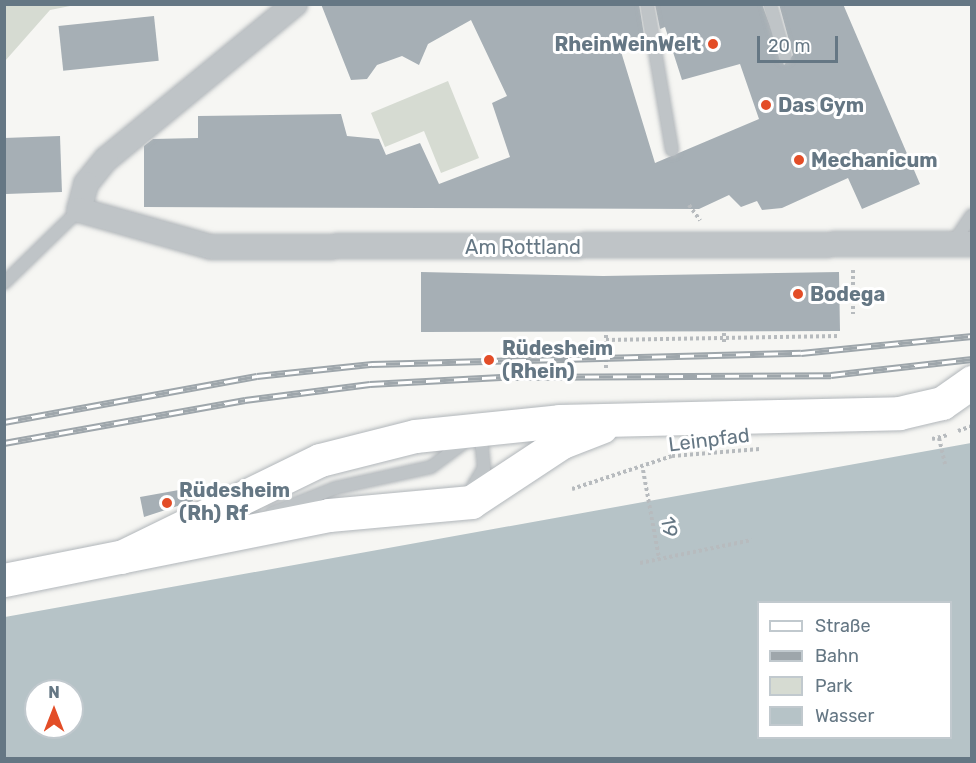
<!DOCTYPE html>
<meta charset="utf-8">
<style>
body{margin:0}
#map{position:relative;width:976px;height:763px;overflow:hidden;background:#f6f6f3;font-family:Rubik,sans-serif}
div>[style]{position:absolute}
.green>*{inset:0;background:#d6dbd2}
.water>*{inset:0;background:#b6c3c7}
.building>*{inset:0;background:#a6afb5;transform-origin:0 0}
.path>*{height:4px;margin-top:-2px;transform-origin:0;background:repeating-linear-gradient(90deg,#b7bbbe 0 3px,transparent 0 6px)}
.roads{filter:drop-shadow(0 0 2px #b1b6ba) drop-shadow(0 0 2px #b1b6ba)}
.lane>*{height:12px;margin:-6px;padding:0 6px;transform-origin:6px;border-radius:6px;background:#bfc4c7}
.street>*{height:24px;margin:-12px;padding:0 12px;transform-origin:12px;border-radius:12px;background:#bfc4c7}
.primary>*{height:33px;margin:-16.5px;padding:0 16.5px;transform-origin:16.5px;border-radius:16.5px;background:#fff}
.rail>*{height:7px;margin-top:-3.5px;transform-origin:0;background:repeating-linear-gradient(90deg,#fff 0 14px,#9ea6ab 0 28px);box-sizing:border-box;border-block:2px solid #9ea6ab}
.dots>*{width:16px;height:16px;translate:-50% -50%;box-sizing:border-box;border:3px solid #fff;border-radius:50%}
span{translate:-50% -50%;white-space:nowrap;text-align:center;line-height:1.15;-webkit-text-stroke:6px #fff;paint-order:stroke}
.poi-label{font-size:20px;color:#657784;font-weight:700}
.right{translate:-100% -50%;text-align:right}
.left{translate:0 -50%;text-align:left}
.street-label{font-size:20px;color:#657784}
.frame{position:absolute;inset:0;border:6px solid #657784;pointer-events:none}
.legend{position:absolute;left:757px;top:601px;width:195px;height:138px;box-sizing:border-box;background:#fff;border:2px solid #c1c9ce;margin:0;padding:8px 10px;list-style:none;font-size:18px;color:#657784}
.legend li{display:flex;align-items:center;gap:12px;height:30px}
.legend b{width:30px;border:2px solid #c1c9ce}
.north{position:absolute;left:24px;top:679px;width:60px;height:60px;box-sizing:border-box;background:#fff;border:2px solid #c1c9ce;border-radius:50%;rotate:0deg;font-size:16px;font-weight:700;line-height:24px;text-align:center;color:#657784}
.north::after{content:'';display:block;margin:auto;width:21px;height:27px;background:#e34d27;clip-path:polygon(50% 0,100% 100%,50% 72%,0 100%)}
.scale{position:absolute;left:757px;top:36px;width:81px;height:27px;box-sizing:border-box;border:3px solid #657784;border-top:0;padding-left:8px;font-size:18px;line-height:21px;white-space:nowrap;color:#657784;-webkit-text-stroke:4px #fff;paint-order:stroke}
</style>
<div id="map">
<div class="green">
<div style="clip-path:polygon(5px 4px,75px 4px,75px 5px,50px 10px,5px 61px)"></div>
<div style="clip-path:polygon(448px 81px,479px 158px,441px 173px,424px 131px,385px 147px,371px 113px)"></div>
</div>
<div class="water">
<div style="clip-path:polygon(evenodd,971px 443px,971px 758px,5px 758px,5px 617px,971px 443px,758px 602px,950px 602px,950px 738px,758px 738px,758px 602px,971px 443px,36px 691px,72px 691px,72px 727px,36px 727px,36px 691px)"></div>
</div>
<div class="building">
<div style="clip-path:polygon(321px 4px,639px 4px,644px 35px,619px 45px,655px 163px,759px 119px,740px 64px,682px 80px,665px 27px,660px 29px,655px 4px,762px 4px,784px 65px,793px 55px,779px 4px,843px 4px,920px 184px,862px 209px,848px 178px,782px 208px,762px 210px,757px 201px,741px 207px,729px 195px,699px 209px,144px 207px,144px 146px,153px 139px,198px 138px,198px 116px,341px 114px,347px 136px,379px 139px,386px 155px,420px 143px,439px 184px,510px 157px,492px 103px,507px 96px,471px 20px,428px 44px,419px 65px,402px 56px,377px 65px,367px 79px,351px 80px)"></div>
<div style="left:154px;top:16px;width:45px;height:96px;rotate:84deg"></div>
<div style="left:60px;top:136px;width:56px;height:56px;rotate:88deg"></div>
<div style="clip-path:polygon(421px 272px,603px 276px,839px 272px,840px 331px,421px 332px)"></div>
<div style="clip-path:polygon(190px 488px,193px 501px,144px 517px,140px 497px)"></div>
</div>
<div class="path">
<div style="left:689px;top:205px;width:19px;rotate:54deg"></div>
<div style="left:853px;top:270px;width:44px;rotate:90deg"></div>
<div style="left:724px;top:333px;width:10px;rotate:90deg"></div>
<div style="left:606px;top:335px;width:35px;rotate:90deg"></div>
<div style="left:606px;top:340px;width:234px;rotate:-1deg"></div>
<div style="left:958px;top:431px;width:15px;rotate:-20deg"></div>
<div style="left:939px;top:438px;width:27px;rotate:77deg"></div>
<div style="left:932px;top:439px;width:16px;rotate:-14deg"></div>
<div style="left:643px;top:470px;width:89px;rotate:79.7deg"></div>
<div style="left:572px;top:489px;width:105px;rotate:-18.3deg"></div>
<div style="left:672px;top:456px;width:88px;rotate:-4.5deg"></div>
<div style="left:640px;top:563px;width:114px;rotate:-11.6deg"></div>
</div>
<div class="roads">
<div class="lane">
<div style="left:647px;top:4px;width:148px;rotate:80.3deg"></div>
<div style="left:770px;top:4px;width:55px;rotate:74.2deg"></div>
<div style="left:951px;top:246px;width:37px;rotate:-56deg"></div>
<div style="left:4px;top:283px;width:105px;rotate:-44.2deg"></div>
<div style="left:473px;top:486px;width:21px;rotate:-59deg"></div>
<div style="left:484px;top:468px;width:39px;rotate:-96deg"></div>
<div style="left:272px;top:513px;width:68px;rotate:-21.6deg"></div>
<div style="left:335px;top:488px;width:98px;rotate:-12.3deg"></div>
<div style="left:431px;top:467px;width:47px;rotate:-36.4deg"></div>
</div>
<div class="street">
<div style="left:295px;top:4px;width:244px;rotate:140.6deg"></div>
<div style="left:106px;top:159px;width:32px;rotate:129deg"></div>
<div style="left:86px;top:184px;width:27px;rotate:105deg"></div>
<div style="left:79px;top:210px;width:137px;rotate:15.7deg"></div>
<div style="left:211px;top:247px;width:761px;rotate:-0.23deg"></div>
</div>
<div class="primary">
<div style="left:121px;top:557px;width:221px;rotate:-26deg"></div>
<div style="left:320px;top:460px;width:98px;rotate:-14.2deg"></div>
<div style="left:415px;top:436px;width:145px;rotate:-5.9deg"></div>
<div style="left:559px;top:421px;width:340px;rotate:-1.3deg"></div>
<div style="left:899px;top:413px;width:44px;rotate:-13.1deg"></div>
<div style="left:942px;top:403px;width:37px;rotate:-35deg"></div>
<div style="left:4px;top:580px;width:331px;rotate:-11.3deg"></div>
<div style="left:329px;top:515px;width:143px;rotate:-5.2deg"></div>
<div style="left:471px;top:502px;width:109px;rotate:-33.4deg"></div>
<div style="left:562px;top:442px;width:42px;rotate:-21deg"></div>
</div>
</div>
<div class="rail">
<div style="left:4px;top:422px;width:257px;rotate:-10.3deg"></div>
<div style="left:257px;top:376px;width:116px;rotate:-6deg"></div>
<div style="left:372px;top:364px;width:429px;rotate:-1.5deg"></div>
<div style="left:801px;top:353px;width:172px;rotate:-5.7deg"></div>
<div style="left:4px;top:443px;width:245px;rotate:-10.1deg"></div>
<div style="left:245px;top:400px;width:126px;rotate:-7.3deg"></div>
<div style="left:370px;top:384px;width:131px;rotate:-3.1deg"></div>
<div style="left:501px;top:377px;width:330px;rotate:-0.3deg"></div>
<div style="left:831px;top:375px;width:142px;rotate:-6.5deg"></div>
</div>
<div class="dots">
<div style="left:713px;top:44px;background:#e34d27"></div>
<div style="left:766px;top:105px;background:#e34d27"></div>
<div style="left:799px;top:160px;background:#e34d27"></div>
<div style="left:798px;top:294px;background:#e34d27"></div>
<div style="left:489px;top:360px;background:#e34d27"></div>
<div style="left:167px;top:503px;background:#e34d27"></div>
</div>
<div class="poi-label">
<span class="right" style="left:701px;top:44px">RheinWeinWelt</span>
<span class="left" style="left:778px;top:105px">Das Gym</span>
<span class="left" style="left:811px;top:160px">Mechanicum</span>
<span class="left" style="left:810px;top:294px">Bodega</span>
<span class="left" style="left:502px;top:360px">Rüdesheim<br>(Rhein)</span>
<span class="left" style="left:179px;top:502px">Rüdesheim<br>(Rh) Rf</span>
</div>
<div class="street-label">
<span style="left:523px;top:247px">Am Rottland</span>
<span style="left:709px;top:440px;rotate:-7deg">Leinpfad</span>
<span style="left:669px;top:527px;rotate:80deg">19</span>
</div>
<div class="frame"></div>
<ul class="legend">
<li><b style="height:8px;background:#fff"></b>Straße</li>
<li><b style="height:8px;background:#9ea6ab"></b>Bahn</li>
<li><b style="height:16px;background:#d6dbd2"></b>Park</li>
<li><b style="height:16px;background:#b6c3c7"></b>Wasser</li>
</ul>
<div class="north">N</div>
<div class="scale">20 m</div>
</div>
